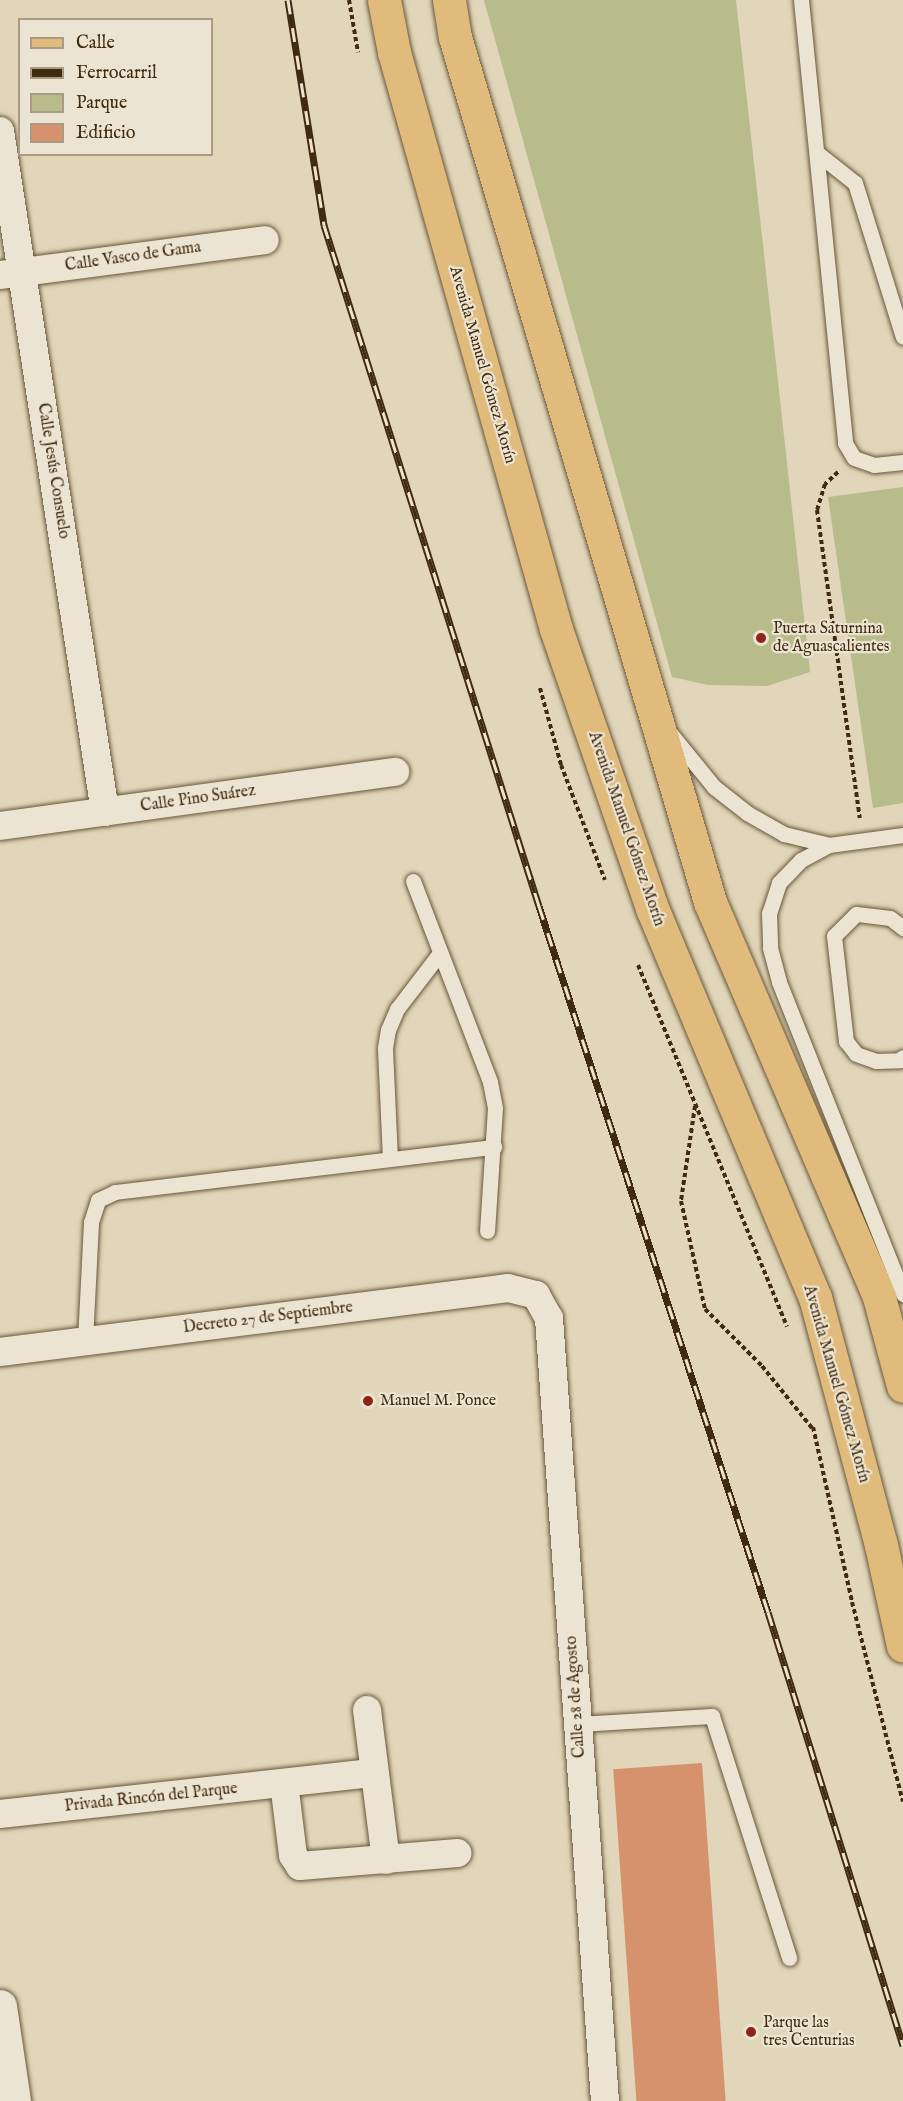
<!DOCTYPE html>
<meta charset="utf-8">
<style>
body{margin:0}
#map{position:relative;width:903px;height:2101px;overflow:hidden;background:#e1d6b9;font-family:"IM FELL English",serif}
div>[style]{position:absolute}
.green>*{inset:0;background:#b8bc8b}
.building>*{inset:0;background:#d6926d;transform-origin:0 0}
.path>*{height:4px;margin-top:-2px;transform-origin:0;background:repeating-linear-gradient(90deg,#412b0f 0 4.5px,transparent 0 7.5px)}
.roads{filter:drop-shadow(0 0 2px #69563a) drop-shadow(0 0 2px #69563a)}
.lane>*{height:15px;margin:-7.5px;padding:0 7.5px;transform-origin:7.5px;border-radius:7.5px;background:#ece4d2}
.street>*{height:28px;margin:-14px;padding:0 14px;transform-origin:14px;border-radius:14px;background:#ece4d2}
.secondary>*{height:33px;margin:-16.5px;padding:0 16.5px;transform-origin:16.5px;border-radius:16.5px;background:#ece4d2}
.primary>*{height:33px;margin:-16.5px;padding:0 16.5px;transform-origin:16.5px;border-radius:16.5px;background:#e0bb7c}
.rail>*{height:7px;margin-top:-3.5px;transform-origin:0;background:repeating-linear-gradient(90deg,#ece4d2 0 14px,#412b0f 0 28px);box-sizing:border-box;border-block:2px solid #412b0f}
.dots>*{width:16px;height:16px;translate:-50% -50%;box-sizing:border-box;border:3px solid #ece4d2;border-radius:50%}
span{translate:-50% -50%;white-space:nowrap;text-align:center;line-height:1.15;-webkit-text-stroke:4.5px #ece4d2;paint-order:stroke}
.street-label{font-size:16px;color:#412b0f}
.poi-label{font-size:16px;color:#412b0f}
.left{translate:0 -50%;text-align:left}
.legend{position:absolute;left:18px;top:18px;width:195px;height:138px;box-sizing:border-box;background:#ece4d2;border:2px solid #a89a84;margin:0;padding:8px 10px;list-style:none;font-size:18px;color:#412b0f}
.legend li{display:flex;align-items:center;gap:12px;height:30px}
.legend b{width:30px;border:2px solid #a89a84}
</style>
<div id="map">
<div class="green">
<div style="clip-path:polygon(484px 0,736px 0,810px 672px,767px 686px,708px 685px,672px 677px)"></div>
<div style="clip-path:polygon(903px 487px,903px 803px,873px 808px,828px 497px)"></div>
</div>
<div class="building">
<div style="left:702px;top:1763px;width:339px;height:89px;rotate:86deg"></div>
</div>
<div class="path">
<div style="left:349px;top:0;width:53px;rotate:80.2deg"></div>
<div style="left:838px;top:472px;width:18px;rotate:137deg"></div>
<div style="left:825px;top:484px;width:27px;rotate:107deg"></div>
<div style="left:817px;top:510px;width:311px;rotate:82.1deg"></div>
<div style="left:540px;top:688px;width:80px;rotate:74.7deg"></div>
<div style="left:561px;top:765px;width:123px;rotate:69.1deg"></div>
<div style="left:638px;top:965px;width:391px;rotate:67.6deg"></div>
<div style="left:695px;top:1106px;width:96px;rotate:98.4deg"></div>
<div style="left:681px;top:1201px;width:111px;rotate:77.5deg"></div>
<div style="left:705px;top:1309px;width:81px;rotate:45deg"></div>
<div style="left:762px;top:1366px;width:80px;rotate:51.1deg"></div>
<div style="left:813px;top:1427px;width:179px;rotate:77.4deg"></div>
<div style="left:852px;top:1602px;width:206px;rotate:75.7deg"></div>
</div>
<div class="roads">
<div class="lane">
<div style="left:801px;top:0;width:445px;rotate:84.3deg"></div>
<div style="left:845px;top:443px;width:17px;rotate:59deg"></div>
<div style="left:854px;top:458px;width:21px;rotate:19deg"></div>
<div style="left:874px;top:465px;width:29px;rotate:-6deg"></div>
<div style="left:817px;top:153px;width:48px;rotate:38.3deg"></div>
<div style="left:855px;top:183px;width:161px;rotate:72.7deg"></div>
<div style="left:670px;top:733px;width:70px;rotate:50.8deg"></div>
<div style="left:714px;top:787px;width:42px;rotate:38.2deg"></div>
<div style="left:747px;top:813px;width:43px;rotate:29.6deg"></div>
<div style="left:784px;top:834px;width:46px;rotate:13.7deg"></div>
<div style="left:903px;top:835px;width:75px;rotate:172.3deg"></div>
<div style="left:829px;top:845px;width:32px;rotate:152deg"></div>
<div style="left:801px;top:860px;width:32px;rotate:134deg"></div>
<div style="left:779px;top:883px;width:32px;rotate:108deg"></div>
<div style="left:769px;top:913px;width:35px;rotate:88deg"></div>
<div style="left:770px;top:948px;width:35px;rotate:75deg"></div>
<div style="left:779px;top:982px;width:336px;rotate:68.3deg"></div>
<div style="left:413px;top:881px;width:215px;rotate:69deg"></div>
<div style="left:490px;top:1082px;width:26px;rotate:79deg"></div>
<div style="left:495px;top:1108px;width:123px;rotate:93.7deg"></div>
<div style="left:903px;top:928px;width:16px;rotate:-142deg"></div>
<div style="left:890px;top:918px;width:34px;rotate:-173deg"></div>
<div style="left:856px;top:914px;width:31px;rotate:135deg"></div>
<div style="left:834px;top:936px;width:106px;rotate:83.5deg"></div>
<div style="left:846px;top:1041px;width:16px;rotate:52deg"></div>
<div style="left:856px;top:1054px;width:21px;rotate:19deg"></div>
<div style="left:876px;top:1061px;width:24px;rotate:-2deg"></div>
<div style="left:900px;top:1060px;width:4px;rotate:-45deg"></div>
<div style="left:390px;top:1159px;width:111px;rotate:-92.6deg"></div>
<div style="left:385px;top:1048px;width:18px;rotate:-81deg"></div>
<div style="left:388px;top:1030px;width:23px;rotate:-67deg"></div>
<div style="left:397px;top:1009px;width:71px;rotate:-52.5deg"></div>
<div style="left:85px;top:1341px;width:119px;rotate:-87.1deg"></div>
<div style="left:91px;top:1222px;width:23px;rotate:-72deg"></div>
<div style="left:98px;top:1200px;width:19px;rotate:-25deg"></div>
<div style="left:115px;top:1192px;width:382px;rotate:-6.8deg"></div>
<div style="left:578px;top:1724px;width:134px;rotate:-3.4deg"></div>
<div style="left:712px;top:1716px;width:254px;rotate:72.3deg"></div>
</div>
<div class="street">
<div style="left:0;top:131px;width:689px;rotate:81.23deg"></div>
<div style="left:0;top:275px;width:267px;rotate:-7.5deg"></div>
<div style="left:0;top:826px;width:399px;rotate:-7.8deg"></div>
<div style="left:0;top:1352px;width:512px;rotate:-7.18deg"></div>
<div style="left:508px;top:1288px;width:29px;rotate:14deg"></div>
<div style="left:536px;top:1295px;width:26px;rotate:61deg"></div>
<div style="left:549px;top:1318px;width:785px;rotate:85.91deg"></div>
<div style="left:367px;top:1710px;width:151px;rotate:82.8deg"></div>
<div style="left:284px;top:1783px;width:73px;rotate:82.9deg"></div>
<div style="left:293px;top:1855px;width:13px;rotate:58deg"></div>
<div style="left:300px;top:1866px;width:158px;rotate:-4.7deg"></div>
<div style="left:0;top:1814px;width:376px;rotate:-6.3deg"></div>
</div>
<div class="secondary">
<div style="left:0;top:2006px;width:96px;rotate:81.6deg"></div>
</div>
<div class="primary">
<div style="left:384px;top:0;width:53px;rotate:79.1deg"></div>
<div style="left:394px;top:52px;width:599px;rotate:74.32deg"></div>
<div style="left:556px;top:629px;width:295px;rotate:71deg"></div>
<div style="left:652px;top:908px;width:422px;rotate:67.3deg"></div>
<div style="left:815px;top:1297px;width:257px;rotate:75.1deg"></div>
<div style="left:881px;top:1545px;width:103px;rotate:77.7deg"></div>
<div style="left:449px;top:0;width:37px;rotate:81deg"></div>
<div style="left:455px;top:37px;width:902px;rotate:73.57deg"></div>
<div style="left:710px;top:902px;width:430px;rotate:66.8deg"></div>
<div style="left:879px;top:1297px;width:92px;rotate:74.9deg"></div>
</div>
</div>
<div class="rail">
<div style="left:288px;top:0;width:228px;rotate:80.9deg"></div>
<div style="left:324px;top:225px;width:714px;rotate:72.48deg"></div>
<div style="left:539px;top:906px;width:742px;rotate:72.03deg"></div>
<div style="left:768px;top:1612px;width:454px;rotate:72.7deg"></div>
</div>
<div class="dots">
<div style="left:761px;top:638px;background:#8f2418"></div>
<div style="left:368px;top:1401px;background:#8f2418"></div>
<div style="left:751px;top:2032px;background:#8f2418"></div>
</div>
<div class="street-label">
<span style="left:133px;top:257px;rotate:-8deg">Calle Vasco de Gama</span>
<span style="left:482px;top:365px;rotate:74deg">Avenida Manuel Gómez Morín</span>
<span style="left:53px;top:471px;rotate:81deg">Calle Jesús Consuelo</span>
<span style="left:198px;top:799px;rotate:-8deg">Calle Pino Suárez</span>
<span style="left:626px;top:829px;rotate:71deg">Avenida Manuel Gómez Morín</span>
<span style="left:268px;top:1318px;rotate:-7deg">Decreto 27 de Septiembre</span>
<span style="left:836px;top:1384px;rotate:74deg">Avenida Manuel Gómez Morín</span>
<span style="left:576px;top:1697px;rotate:-94deg">Calle 28 de Agosto</span>
<span style="left:151px;top:1798px;rotate:-6deg">Privada Rincón del Parque</span>
</div>
<div class="poi-label">
<span class="left" style="left:773px;top:638px">Puerta Saturnina<br>de Aguascalientes</span>
<span class="left" style="left:380px;top:1401px">Manuel M. Ponce</span>
<span class="left" style="left:763px;top:2032px">Parque las<br>tres Centurias</span>
</div>
<ul class="legend">
<li><b style="height:8px;background:#e0bb7c"></b>Calle</li>
<li><b style="height:8px;background:#412b0f"></b>Ferrocarril</li>
<li><b style="height:16px;background:#b8bc8b"></b>Parque</li>
<li><b style="height:16px;background:#d6926d"></b>Edificio</li>
</ul>
</div>
